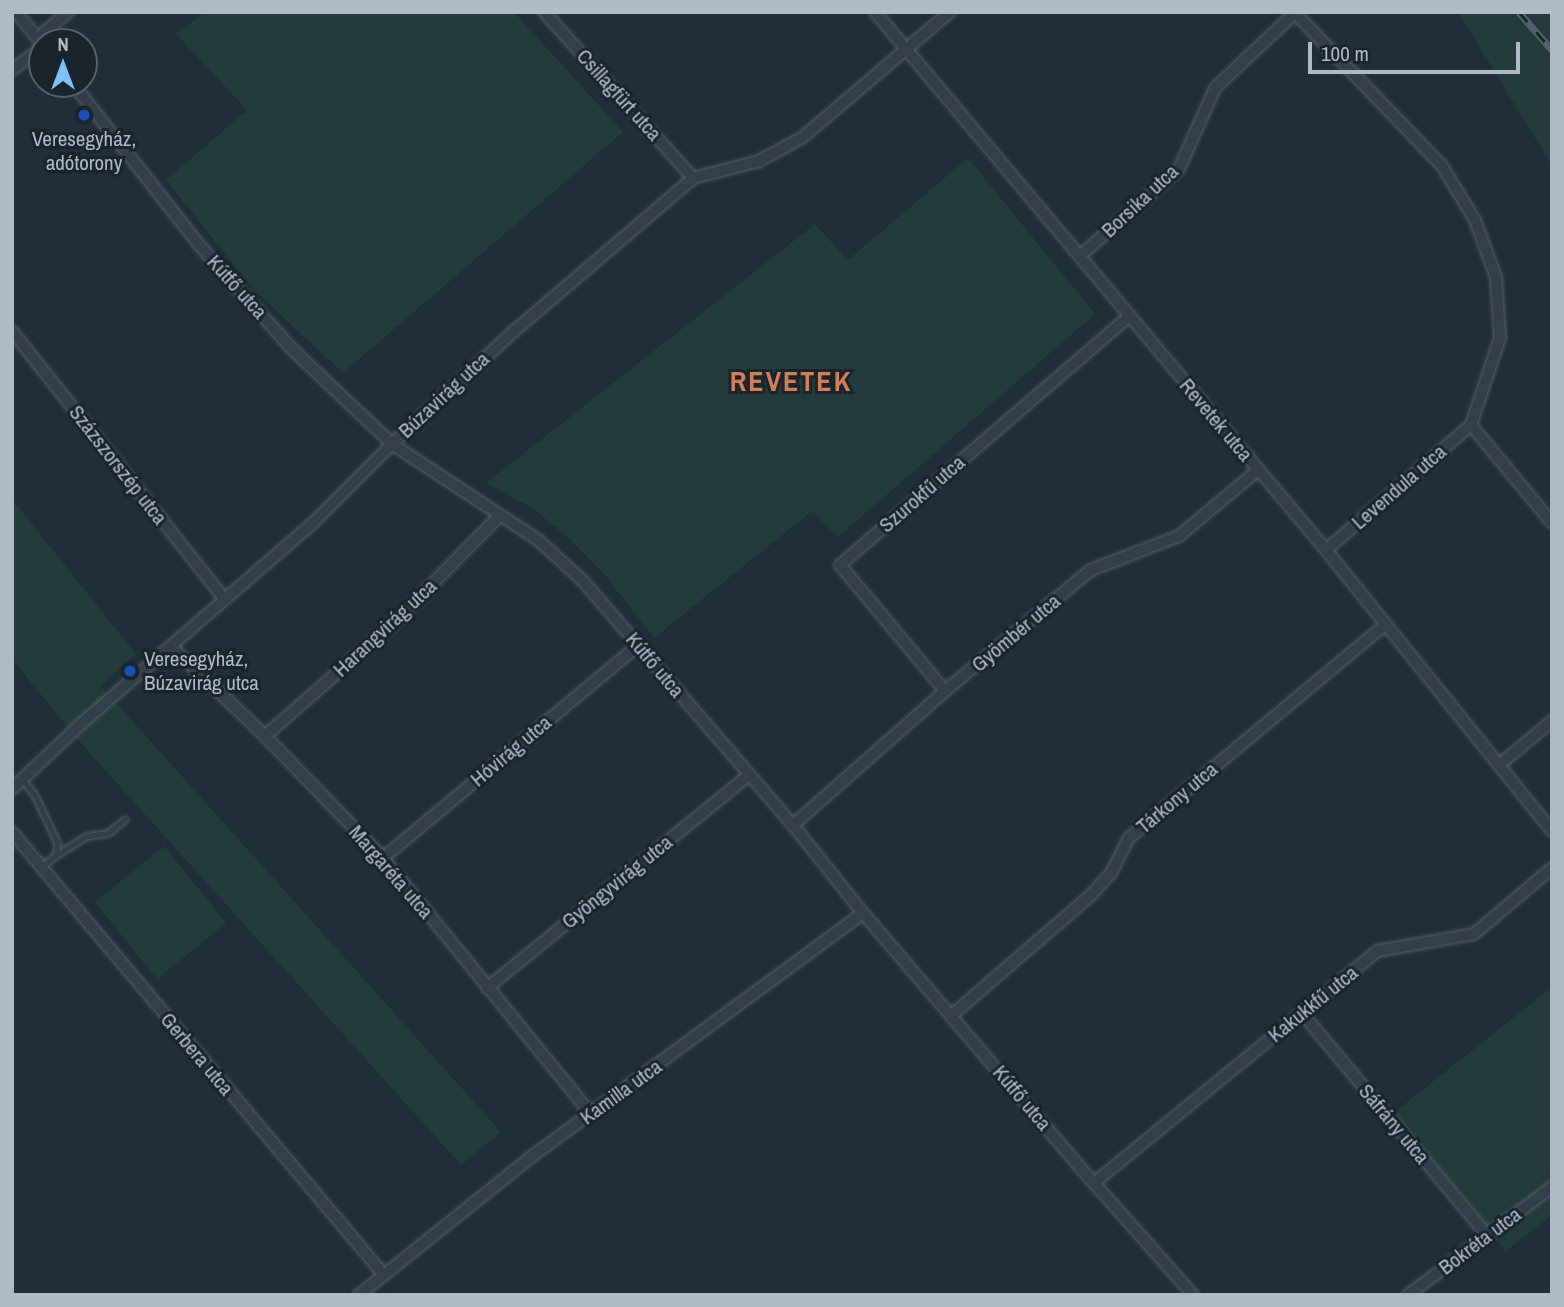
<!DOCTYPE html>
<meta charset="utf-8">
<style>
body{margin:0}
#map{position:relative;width:1564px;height:1307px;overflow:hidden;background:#202e38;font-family:"Archivo Narrow",sans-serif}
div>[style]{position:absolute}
.green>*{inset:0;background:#233b3a;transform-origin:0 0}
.roads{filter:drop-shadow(0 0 2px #515d66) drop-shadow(0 0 2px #515d66)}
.service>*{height:5px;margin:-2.5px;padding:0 2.5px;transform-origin:2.5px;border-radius:2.5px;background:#343f49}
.minor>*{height:10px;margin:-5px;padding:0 5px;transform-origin:5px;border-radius:5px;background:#343f49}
.rail>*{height:7px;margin-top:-3.5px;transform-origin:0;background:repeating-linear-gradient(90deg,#19242d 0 13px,#556470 0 26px);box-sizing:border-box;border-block:2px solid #556470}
.dots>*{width:19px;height:19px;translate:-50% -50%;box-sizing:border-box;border:4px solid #19242d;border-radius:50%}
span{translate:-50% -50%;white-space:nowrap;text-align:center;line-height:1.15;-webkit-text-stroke:6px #19242d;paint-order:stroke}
.street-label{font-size:21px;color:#aebac5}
.poi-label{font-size:21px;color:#aebac5}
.left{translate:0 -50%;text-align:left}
.district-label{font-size:28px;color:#d57d59;font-weight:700;letter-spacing:2px}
.frame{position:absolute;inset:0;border:14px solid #aebac5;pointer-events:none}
.north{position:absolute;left:28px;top:28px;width:70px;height:70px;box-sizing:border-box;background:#19242d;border:2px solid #55606a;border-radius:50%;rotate:0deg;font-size:19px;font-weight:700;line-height:28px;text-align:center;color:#aebac5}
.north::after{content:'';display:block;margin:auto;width:24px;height:32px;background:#7fc0f9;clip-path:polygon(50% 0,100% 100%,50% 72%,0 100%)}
.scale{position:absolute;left:1308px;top:42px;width:212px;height:32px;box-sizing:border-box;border:4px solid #aebac5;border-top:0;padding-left:9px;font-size:21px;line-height:24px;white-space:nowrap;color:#aebac5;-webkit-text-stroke:5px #19242d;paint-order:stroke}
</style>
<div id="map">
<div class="green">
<div style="clip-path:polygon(205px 12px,514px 12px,623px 132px,343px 373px,254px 290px,166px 180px,247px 110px,176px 34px)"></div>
<div style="clip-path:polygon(1459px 12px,1552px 12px,1552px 166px,1459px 13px)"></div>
<div style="clip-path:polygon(968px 158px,1095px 314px,838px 537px,812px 511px,654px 638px,604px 574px,570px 539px,532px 508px,486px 483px,815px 224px,848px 260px)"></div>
<div style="clip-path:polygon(12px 499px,136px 654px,101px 686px,501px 1132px,461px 1165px,79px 741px,12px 659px)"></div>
<div style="left:164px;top:846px;width:99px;height:89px;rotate:51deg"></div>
<div style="clip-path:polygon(1552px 987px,1552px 1215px,1506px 1251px,1392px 1114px)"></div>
</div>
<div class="roads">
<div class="service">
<div style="left:23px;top:780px;width:20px;rotate:53deg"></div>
<div style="left:35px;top:796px;width:51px;rotate:64.4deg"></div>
<div style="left:57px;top:842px;width:13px;rotate:94deg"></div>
<div style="left:56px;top:855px;width:18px;rotate:142deg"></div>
<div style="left:56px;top:855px;width:36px;rotate:-32deg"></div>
<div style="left:87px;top:836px;width:21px;rotate:-8deg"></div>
<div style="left:108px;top:833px;width:22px;rotate:-39deg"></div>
</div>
<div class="minor">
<div style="left:16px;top:12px;width:41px;rotate:50.9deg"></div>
<div style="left:544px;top:12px;width:223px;rotate:48.1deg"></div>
<div style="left:875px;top:12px;width:702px;rotate:50.03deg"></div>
<div style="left:1326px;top:550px;width:361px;rotate:51.2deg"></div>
<div style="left:1294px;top:12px;width:214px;rotate:46.1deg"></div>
<div style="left:1442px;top:166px;width:63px;rotate:58.6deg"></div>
<div style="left:1475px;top:220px;width:61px;rotate:69.8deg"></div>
<div style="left:1496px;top:277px;width:61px;rotate:86.2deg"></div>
<div style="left:1500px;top:338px;width:92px;rotate:108.4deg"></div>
<div style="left:1471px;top:425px;width:127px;rotate:50.4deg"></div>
<div style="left:38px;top:38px;width:40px;rotate:-41deg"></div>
<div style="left:12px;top:70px;width:38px;rotate:-37deg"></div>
<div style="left:73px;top:84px;width:206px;rotate:51.9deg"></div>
<div style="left:200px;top:246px;width:140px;rotate:48.2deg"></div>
<div style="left:293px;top:350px;width:137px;rotate:43.5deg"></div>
<div style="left:392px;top:444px;width:175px;rotate:33.3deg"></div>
<div style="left:538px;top:540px;width:61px;rotate:42.3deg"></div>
<div style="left:583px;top:581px;width:322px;rotate:49.3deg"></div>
<div style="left:793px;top:825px;width:112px;rotate:51.5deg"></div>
<div style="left:863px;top:913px;width:355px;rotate:49.5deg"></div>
<div style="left:1094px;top:1183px;width:149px;rotate:48.5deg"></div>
<div style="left:1081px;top:255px;width:130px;rotate:-41.3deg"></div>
<div style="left:1179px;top:169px;width:89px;rotate:-66deg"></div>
<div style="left:1215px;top:88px;width:110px;rotate:-43.2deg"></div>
<div style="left:12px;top:331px;width:341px;rotate:51.6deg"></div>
<div style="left:1326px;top:550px;width:191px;rotate:-40.8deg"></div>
<div style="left:172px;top:647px;width:129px;rotate:43.7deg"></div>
<div style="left:265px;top:736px;width:170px;rotate:46deg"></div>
<div style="left:383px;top:858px;width:330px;rotate:50.9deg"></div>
<div style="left:945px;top:691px;width:164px;rotate:-129.8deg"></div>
<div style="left:840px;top:565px;width:381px;rotate:-40.7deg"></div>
<div style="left:265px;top:736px;width:171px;rotate:-41.2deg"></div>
<div style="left:394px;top:623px;width:151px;rotate:-45.5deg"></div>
<div style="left:1499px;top:765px;width:69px;rotate:-39.7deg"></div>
<div style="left:12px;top:789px;width:96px;rotate:-43.3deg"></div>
<div style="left:82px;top:723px;width:307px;rotate:-40.9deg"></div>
<div style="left:314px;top:522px;width:110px;rotate:-45deg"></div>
<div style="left:392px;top:444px;width:165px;rotate:-42.8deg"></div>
<div style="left:513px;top:332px;width:237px;rotate:-40.5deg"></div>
<div style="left:693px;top:178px;width:68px;rotate:-14.4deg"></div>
<div style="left:759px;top:161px;width:50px;rotate:-28.6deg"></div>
<div style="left:803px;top:137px;width:193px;rotate:-40.4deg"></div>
<div style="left:793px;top:825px;width:203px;rotate:-41.4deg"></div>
<div style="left:945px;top:691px;width:190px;rotate:-39.7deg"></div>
<div style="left:1091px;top:570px;width:94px;rotate:-21.1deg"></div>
<div style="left:1179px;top:536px;width:103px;rotate:-39.9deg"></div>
<div style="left:12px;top:832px;width:578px;rotate:49.98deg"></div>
<div style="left:383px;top:858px;width:333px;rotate:-39.8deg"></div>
<div style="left:487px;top:988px;width:336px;rotate:-39.1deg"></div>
<div style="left:1302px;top:1013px;width:289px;rotate:50.2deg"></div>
<div style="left:952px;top:1015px;width:185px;rotate:-40.8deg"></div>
<div style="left:1092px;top:894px;width:28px;rotate:-48deg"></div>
<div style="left:1111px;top:873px;width:39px;rotate:-63deg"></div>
<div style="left:1129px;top:838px;width:334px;rotate:-39.8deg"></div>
<div style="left:1094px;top:1183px;width:366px;rotate:-39.3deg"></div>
<div style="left:1377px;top:951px;width:98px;rotate:-9.9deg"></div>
<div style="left:1474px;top:934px;width:102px;rotate:-40.2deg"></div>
<div style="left:359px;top:1295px;width:221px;rotate:-38.7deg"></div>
<div style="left:531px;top:1157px;width:412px;rotate:-36.3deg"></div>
<div style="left:1408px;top:1295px;width:180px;rotate:-36.9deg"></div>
</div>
</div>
<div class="rail">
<div style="left:1519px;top:12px;width:50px;rotate:49deg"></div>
</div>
<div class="dots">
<div style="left:84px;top:115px;background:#1a4fb4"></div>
<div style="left:130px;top:671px;background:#1a4fb4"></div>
</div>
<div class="street-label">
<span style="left:619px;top:95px;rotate:48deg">Csillagfürt utca</span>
<span style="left:1140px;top:201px;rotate:-43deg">Borsika utca</span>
<span style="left:237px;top:287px;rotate:48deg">Kútfő utca</span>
<span style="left:444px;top:395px;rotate:-43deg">Búzavirág utca</span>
<span style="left:1216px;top:420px;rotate:50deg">Revetek utca</span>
<span style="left:118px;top:465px;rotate:52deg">Százszorszép utca</span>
<span style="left:1399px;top:487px;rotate:-41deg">Levendula utca</span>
<span style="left:922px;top:494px;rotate:-41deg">Szurokfű utca</span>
<span style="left:385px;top:628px;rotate:-43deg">Harangvirág utca</span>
<span style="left:1016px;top:633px;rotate:-40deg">Gyömbér utca</span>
<span style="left:655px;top:665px;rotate:50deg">Kútfő utca</span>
<span style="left:511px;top:751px;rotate:-40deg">Hóvirág utca</span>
<span style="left:1177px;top:798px;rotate:-40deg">Tárkony utca</span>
<span style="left:391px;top:872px;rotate:49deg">Margaréta utca</span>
<span style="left:617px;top:882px;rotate:-39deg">Gyöngyvirág utca</span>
<span style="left:1313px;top:1004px;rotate:-39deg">Kakukkfű utca</span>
<span style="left:197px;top:1054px;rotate:50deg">Gerbera utca</span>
<span style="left:621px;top:1092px;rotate:-36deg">Kamilla utca</span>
<span style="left:1022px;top:1098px;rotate:50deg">Kútfő utca</span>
<span style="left:1394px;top:1124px;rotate:50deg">Sáfrány utca</span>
<span style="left:1480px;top:1241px;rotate:-37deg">Bokréta utca</span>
</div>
<div class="poi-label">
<span style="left:84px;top:151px">Veresegyház,<br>adótorony</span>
<span class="left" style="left:144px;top:671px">Veresegyház,<br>Búzavirág utca</span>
</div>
<div class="district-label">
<span style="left:791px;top:381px">REVETEK</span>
</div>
<div class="frame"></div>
<div class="north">N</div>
<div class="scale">100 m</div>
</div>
